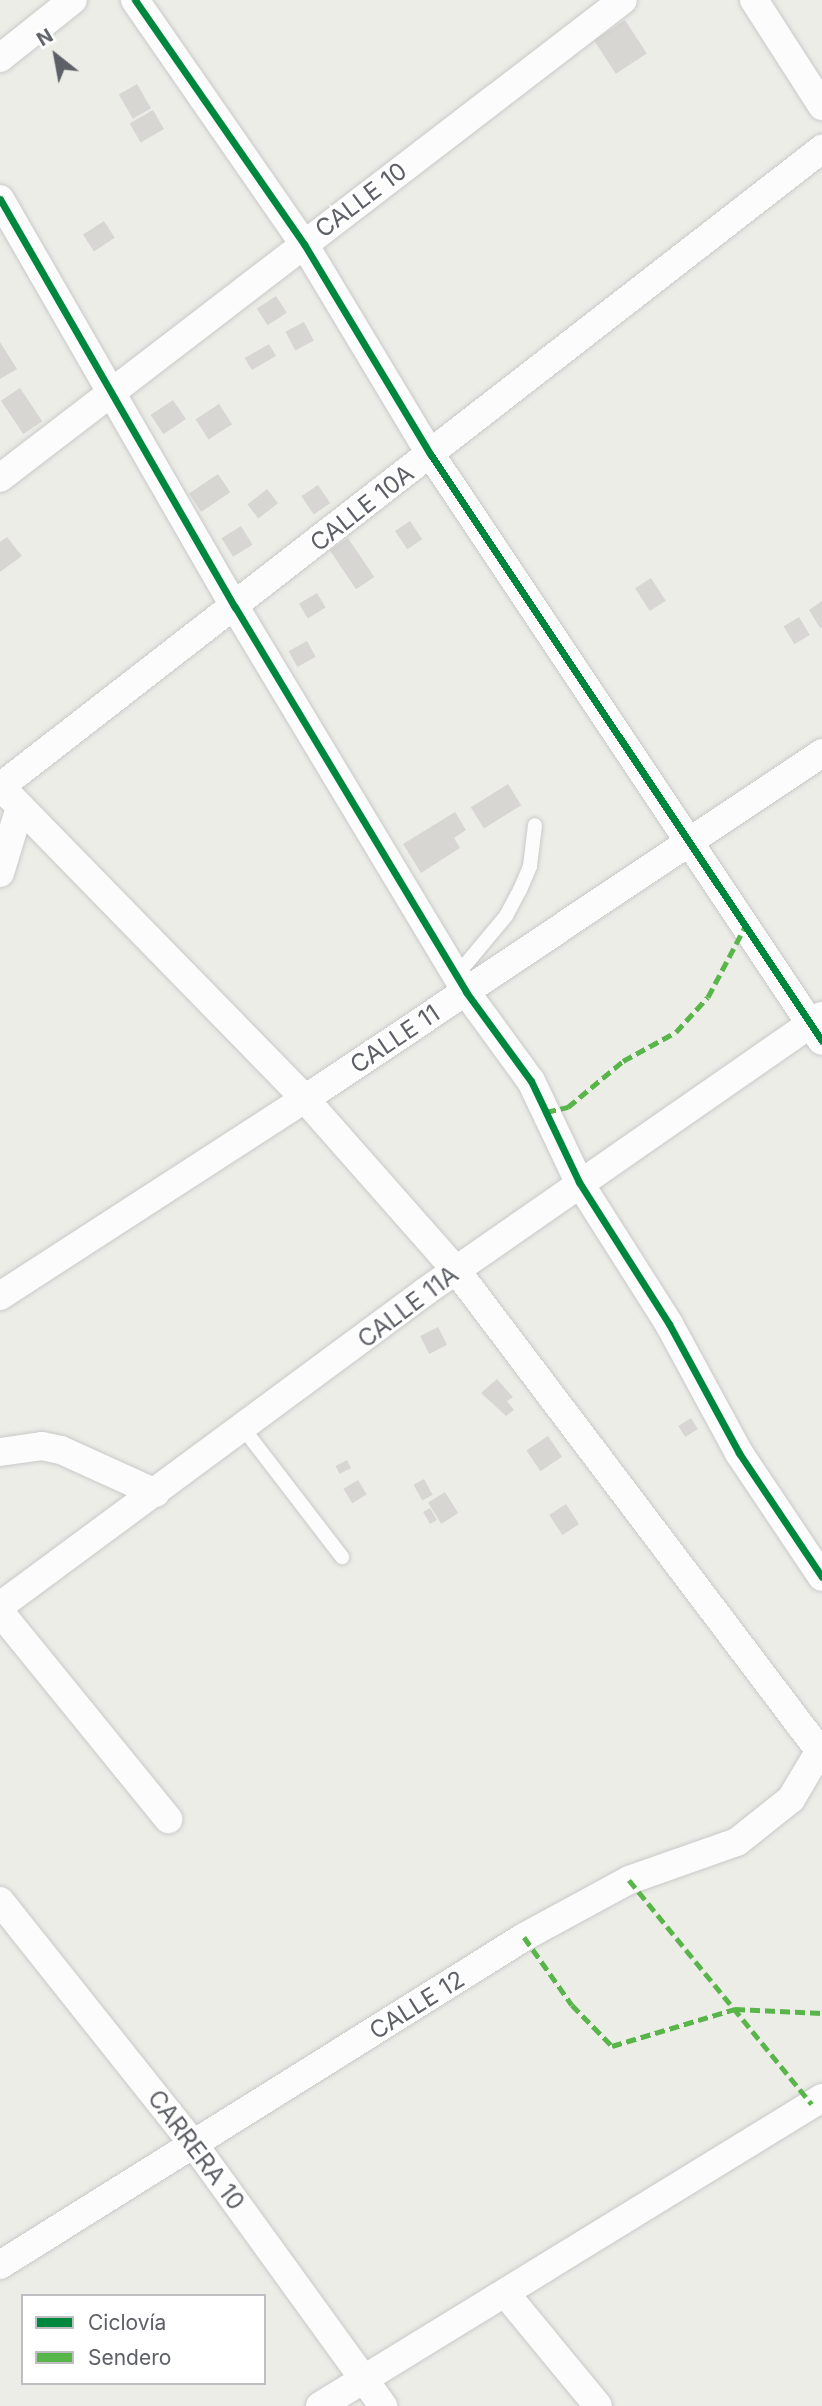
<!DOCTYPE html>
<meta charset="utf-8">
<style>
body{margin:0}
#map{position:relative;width:822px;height:2406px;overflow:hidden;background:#edede8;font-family:Inter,sans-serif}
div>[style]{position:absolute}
.building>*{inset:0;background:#d7d6d3;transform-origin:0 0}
.roads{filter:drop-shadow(0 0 2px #c9c9c9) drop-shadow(0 0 2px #c9c9c9)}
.service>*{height:14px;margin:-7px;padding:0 7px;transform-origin:7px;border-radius:7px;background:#fcfcfc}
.minor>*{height:28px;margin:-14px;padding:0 14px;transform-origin:14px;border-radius:14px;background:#fcfcfc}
.quiet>*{height:5px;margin-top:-2.5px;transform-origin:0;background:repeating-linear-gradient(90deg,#58b549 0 10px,transparent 0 15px)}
.cycleway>*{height:7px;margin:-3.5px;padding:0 3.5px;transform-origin:3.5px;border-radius:3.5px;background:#00873e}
span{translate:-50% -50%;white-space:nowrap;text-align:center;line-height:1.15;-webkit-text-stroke:5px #fff;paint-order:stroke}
.street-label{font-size:24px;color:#5d6066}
.legend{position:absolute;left:21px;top:2294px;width:245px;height:91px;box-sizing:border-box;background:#fff;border:2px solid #bebfc2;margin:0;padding:9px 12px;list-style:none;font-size:21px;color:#5d6066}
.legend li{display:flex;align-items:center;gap:14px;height:35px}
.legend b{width:35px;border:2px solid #bebfc2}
.north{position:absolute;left:21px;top:21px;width:70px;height:70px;-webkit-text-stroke:5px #fff;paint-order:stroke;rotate:329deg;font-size:19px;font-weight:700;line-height:28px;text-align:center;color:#5d6066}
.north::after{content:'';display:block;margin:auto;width:24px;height:32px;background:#5d6066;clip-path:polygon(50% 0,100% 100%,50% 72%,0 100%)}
</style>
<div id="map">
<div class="building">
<div style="left:625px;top:20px;width:40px;height:37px;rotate:57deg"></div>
<div style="left:137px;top:84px;width:28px;height:21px;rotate:60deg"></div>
<div style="left:153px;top:110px;width:22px;height:27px;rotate:60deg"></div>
<div style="left:104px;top:221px;width:20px;height:25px;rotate:57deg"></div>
<div style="left:276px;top:296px;width:20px;height:23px;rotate:57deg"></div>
<div style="left:304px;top:322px;width:21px;height:21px;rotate:62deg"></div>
<div style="clip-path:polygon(0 342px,17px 369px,0 379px)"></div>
<div style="left:269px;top:344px;width:14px;height:28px;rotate:60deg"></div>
<div style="left:20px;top:388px;width:40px;height:23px;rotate:56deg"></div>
<div style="left:173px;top:400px;width:23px;height:27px;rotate:56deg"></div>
<div style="left:219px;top:404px;width:24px;height:28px;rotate:57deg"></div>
<div style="left:218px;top:474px;width:22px;height:35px;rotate:56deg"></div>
<div style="left:318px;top:485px;width:22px;height:20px;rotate:56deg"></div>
<div style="left:267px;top:489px;width:18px;height:25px;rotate:52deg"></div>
<div style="left:410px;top:521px;width:22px;height:18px;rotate:56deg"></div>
<div style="left:241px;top:526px;width:22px;height:23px;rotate:58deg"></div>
<div style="clip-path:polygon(7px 537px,22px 556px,0 572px,0 542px)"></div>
<div style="left:348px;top:538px;width:47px;height:22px;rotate:56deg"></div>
<div style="left:651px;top:578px;width:27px;height:19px;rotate:57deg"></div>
<div style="left:317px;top:593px;width:17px;height:21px;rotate:59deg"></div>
<div style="clip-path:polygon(822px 601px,822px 627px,820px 628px,809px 610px)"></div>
<div style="left:799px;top:617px;width:21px;height:18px;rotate:59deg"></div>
<div style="left:307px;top:641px;width:18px;height:21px;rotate:61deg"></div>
<div style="left:508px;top:784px;width:25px;height:44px;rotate:58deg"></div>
<div style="clip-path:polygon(455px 812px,466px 830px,454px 838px,460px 848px,421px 873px,403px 844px)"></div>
<div style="left:438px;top:1327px;width:20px;height:20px;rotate:63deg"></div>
<div style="clip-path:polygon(497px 1379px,513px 1397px,507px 1401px,514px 1410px,506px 1416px,481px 1393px)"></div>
<div style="left:691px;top:1418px;width:13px;height:15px;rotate:58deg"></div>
<div style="left:548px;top:1436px;width:25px;height:26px;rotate:56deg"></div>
<div style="left:347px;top:1460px;width:9px;height:13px;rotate:63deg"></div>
<div style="left:424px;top:1479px;width:18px;height:12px;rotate:61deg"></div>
<div style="left:358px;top:1480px;width:17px;height:17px;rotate:59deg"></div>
<div style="left:445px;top:1492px;width:25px;height:20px;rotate:58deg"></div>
<div style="left:566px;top:1504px;width:24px;height:20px;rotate:57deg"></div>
<div style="left:430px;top:1508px;width:14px;height:8px;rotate:60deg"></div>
</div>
<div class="roads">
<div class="service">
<div style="left:456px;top:976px;width:78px;rotate:-50.2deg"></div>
<div style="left:506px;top:916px;width:30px;rotate:-62deg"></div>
<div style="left:520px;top:890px;width:26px;rotate:-67deg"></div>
<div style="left:530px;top:866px;width:41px;rotate:-83deg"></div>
<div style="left:243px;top:1428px;width:163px;rotate:52.5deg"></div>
</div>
<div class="minor">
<div style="left:135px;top:0;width:297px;rotate:55.3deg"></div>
<div style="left:304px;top:244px;width:246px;rotate:59deg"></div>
<div style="left:431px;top:455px;width:704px;rotate:56.29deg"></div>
<div style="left:754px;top:0;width:126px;rotate:57.3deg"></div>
<div style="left:0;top:58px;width:93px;rotate:-38.5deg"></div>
<div style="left:0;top:199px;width:471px;rotate:60.1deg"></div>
<div style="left:235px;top:607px;width:449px;rotate:59deg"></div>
<div style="left:466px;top:992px;width:110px;rotate:53.9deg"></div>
<div style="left:531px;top:1081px;width:112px;rotate:64.6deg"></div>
<div style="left:579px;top:1182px;width:168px;rotate:57.6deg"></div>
<div style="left:669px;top:1324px;width:147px;rotate:61.5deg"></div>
<div style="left:739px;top:1453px;width:149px;rotate:56.2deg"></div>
<div style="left:0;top:478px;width:785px;rotate:-37.5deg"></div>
<div style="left:0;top:786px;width:437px;rotate:45.7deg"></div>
<div style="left:305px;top:1099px;width:228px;rotate:48.6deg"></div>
<div style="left:456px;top:1270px;width:607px;rotate:52.9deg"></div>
<div style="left:0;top:787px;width:1041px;rotate:-37.82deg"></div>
<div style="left:0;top:873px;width:69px;rotate:-73.1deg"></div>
<div style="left:0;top:1296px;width:363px;rotate:-32.9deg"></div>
<div style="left:305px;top:1099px;width:622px;rotate:-33.79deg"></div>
<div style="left:0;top:1452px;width:42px;rotate:-8.1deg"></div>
<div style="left:42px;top:1446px;width:19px;rotate:12deg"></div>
<div style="left:61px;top:1450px;width:104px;rotate:24.4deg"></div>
<div style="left:0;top:1606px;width:530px;rotate:-36.48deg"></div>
<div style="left:426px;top:1291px;width:482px;rotate:-34.8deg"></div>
<div style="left:0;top:1612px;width:267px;rotate:50.9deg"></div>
<div style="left:0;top:1901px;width:313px;rotate:51.5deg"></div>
<div style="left:195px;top:2146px;width:321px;rotate:54.1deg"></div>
<div style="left:0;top:2265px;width:618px;rotate:-32.04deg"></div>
<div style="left:524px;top:1937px;width:119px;rotate:-28.5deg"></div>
<div style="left:629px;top:1880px;width:114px;rotate:-19.4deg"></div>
<div style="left:737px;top:1842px;width:69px;rotate:-38.5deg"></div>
<div style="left:791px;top:1799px;width:61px;rotate:-59.2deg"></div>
<div style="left:505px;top:2293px;width:146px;rotate:50.5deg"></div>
<div style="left:320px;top:2406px;width:589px;rotate:-31.53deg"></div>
</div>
</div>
<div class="quiet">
<div style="left:546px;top:1112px;width:23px;rotate:-13deg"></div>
<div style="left:568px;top:1107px;width:72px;rotate:-39.9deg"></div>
<div style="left:623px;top:1061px;width:60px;rotate:-28.7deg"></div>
<div style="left:676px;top:1032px;width:47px;rotate:-47.6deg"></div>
<div style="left:708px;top:997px;width:81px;rotate:-62.2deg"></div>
<div style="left:629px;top:1880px;width:289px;rotate:50.8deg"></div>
<div style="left:524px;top:1937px;width:83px;rotate:54.8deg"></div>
<div style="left:572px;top:2005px;width:57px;rotate:45.7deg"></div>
<div style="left:612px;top:2046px;width:128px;rotate:-16.7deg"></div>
<div style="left:735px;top:2009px;width:87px;rotate:2.6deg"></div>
</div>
<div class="cycleway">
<div style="left:135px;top:0;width:297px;rotate:55.3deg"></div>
<div style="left:304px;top:244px;width:246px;rotate:59deg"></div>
<div style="left:431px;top:455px;width:704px;rotate:56.29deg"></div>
<div style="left:0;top:199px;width:471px;rotate:60.1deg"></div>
<div style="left:235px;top:607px;width:449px;rotate:59deg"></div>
<div style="left:466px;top:992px;width:110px;rotate:53.9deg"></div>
<div style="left:531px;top:1081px;width:112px;rotate:64.6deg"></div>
<div style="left:579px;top:1182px;width:168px;rotate:57.6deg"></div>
<div style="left:669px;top:1324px;width:147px;rotate:61.5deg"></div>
<div style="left:739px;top:1453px;width:149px;rotate:56.2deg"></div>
</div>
<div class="street-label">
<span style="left:361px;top:200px;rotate:-37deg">CALLE 10</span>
<span style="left:362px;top:508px;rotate:-38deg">CALLE 10A</span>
<span style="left:395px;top:1039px;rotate:-34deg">CALLE 11</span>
<span style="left:408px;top:1307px;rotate:-37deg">CALLE 11A</span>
<span style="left:417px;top:2005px;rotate:-32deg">CALLE 12</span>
<span style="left:196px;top:2150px;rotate:53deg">CARRERA 10</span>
</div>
<ul class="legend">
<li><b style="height:9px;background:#00873e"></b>Ciclovía</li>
<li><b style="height:9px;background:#58b549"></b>Sendero</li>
</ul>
<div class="north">N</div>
</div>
